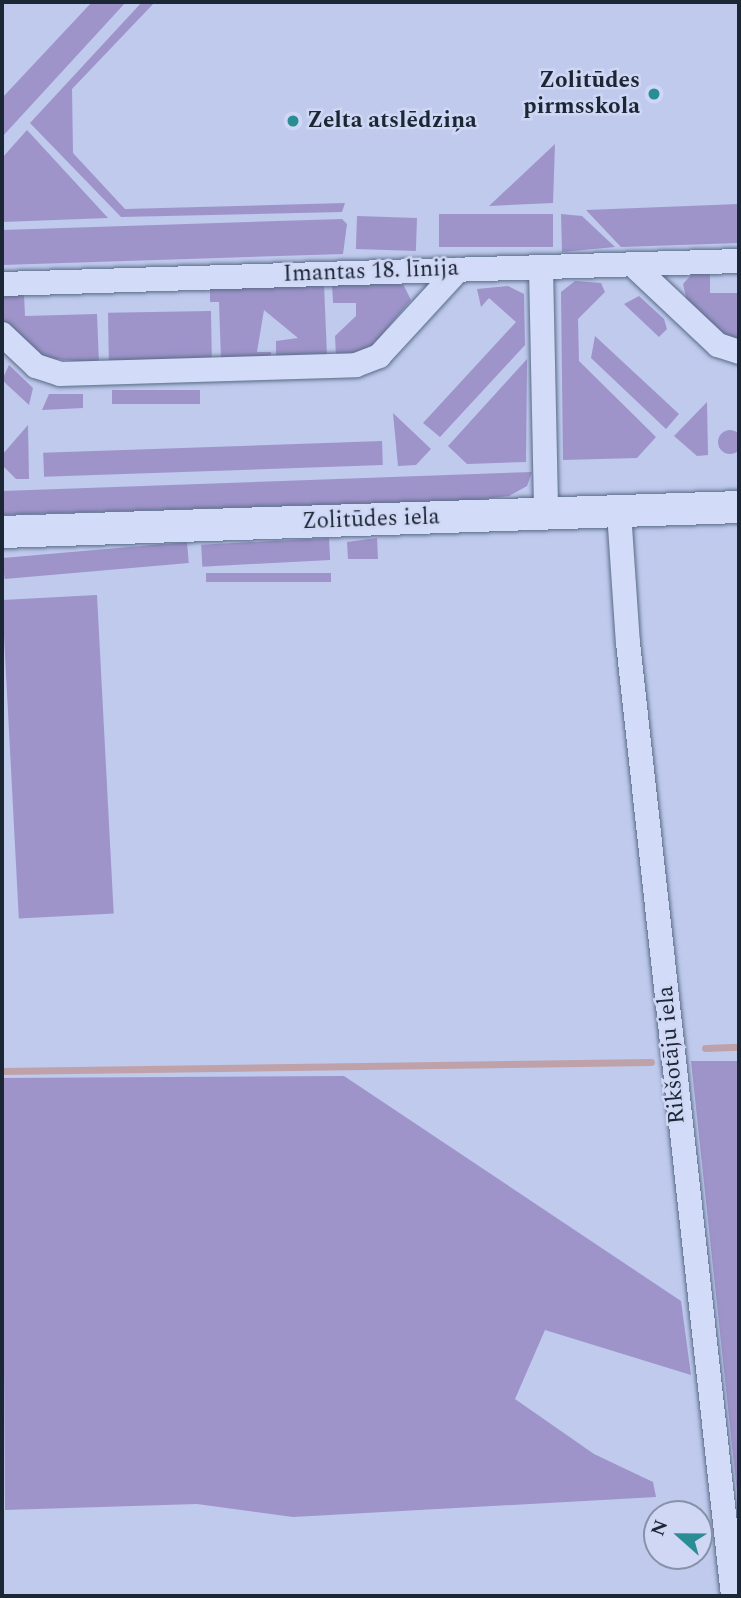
<!DOCTYPE html>
<meta charset="utf-8">
<style>
body{margin:0}
#map{position:relative;width:741px;height:1598px;overflow:hidden;background:#bfcaed;font-family:Spectral,serif}
div>[style]{position:absolute}
.green>*{inset:0;background:#9e94ca;transform-origin:0 0}
.round{border-radius:50%}
.stream>*{height:7px;margin:-3.5px;padding:0 3.5px;transform-origin:3.5px;border-radius:3.5px;background:#bfa2a9}
.roads{filter:drop-shadow(0 0 2px #586a85) drop-shadow(0 0 2px #586a85)}
.minor>*{height:24px;margin:-12px;padding:0 12px;transform-origin:12px;border-radius:12px;background:#d2dbf8}
.tertiary>*{height:32px;margin:-16px;padding:0 16px;transform-origin:16px;border-radius:16px;background:#d2dbf8}
.dots>*{width:19px;height:19px;translate:-50% -50%;box-sizing:border-box;border:4px solid #cfd7f4;border-radius:50%}
span{translate:-50% -50%;white-space:nowrap;text-align:center;line-height:1.15;-webkit-text-stroke:5px #cfd7f4;paint-order:stroke}
.poi-label{font-size:23px;color:#1c2735;font-weight:700}
.right{translate:-100% -50%;text-align:right}
.left{translate:0 -50%;text-align:left}
.street-label{font-size:23px;color:#1c2735}
.frame{position:absolute;inset:0;border:4px solid #1c2735;pointer-events:none}
.north{position:absolute;left:643px;top:1500px;width:70px;height:70px;box-sizing:border-box;background:#cfd7f4;border:2px solid #8791a8;border-radius:50%;rotate:291deg;font-size:19px;font-weight:700;line-height:28px;text-align:center;color:#1c2735}
.north::after{content:'';display:block;margin:auto;width:24px;height:32px;background:#298d93;clip-path:polygon(50% 0,100% 100%,50% 72%,0 100%)}
</style>
<div id="map">
<div class="green">
<div style="clip-path:polygon(92px 2px,126px 2px,2px 137px,2px 98px)"></div>
<div style="clip-path:polygon(142px 2px,155px 2px,72px 89px,73px 153px,125px 209px,345px 203px,342px 212px,121px 217px,30px 123px)"></div>
<div style="clip-path:polygon(27px 130px,108px 218px,2px 222px,2px 158px)"></div>
<div style="clip-path:polygon(555px 144px,553px 203px,489px 206px)"></div>
<div style="clip-path:polygon(739px 204px,739px 243px,621px 247px,586px 210px)"></div>
<div style="left:553px;top:214px;width:33px;height:114px;rotate:90deg"></div>
<div style="clip-path:polygon(561px 214px,582px 216px,615px 247px,562px 252px)"></div>
<div style="left:417px;top:218px;width:33px;height:60px;rotate:92deg"></div>
<div style="clip-path:polygon(342px 219px,347px 224px,343px 254px,2px 265px,2px 230px)"></div>
<div style="clip-path:polygon(693px 273px,710px 273px,710px 293px,739px 293px,739px 341px,719px 334px,687px 301px,683px 284px)"></div>
<div style="clip-path:polygon(575px 281px,601px 283px,605px 292px,578px 319px,579px 361px,656px 437px,637px 458px,563px 460px,561px 292px)"></div>
<div style="clip-path:polygon(324px 284px,327px 356px,276px 357px,276px 341px,298px 338px,264px 310px,257px 352px,271px 352px,271px 358px,221px 360px,219px 302px,210px 302px,210px 288px)"></div>
<div style="clip-path:polygon(332px 284px,403px 284px,411px 300px,368px 351px,336px 356px,335px 336px,356px 316px,356px 303px,333px 303px)"></div>
<div style="clip-path:polygon(508px 286px,524px 294px,525px 345px,440px 437px,423px 423px,516px 322px,489px 298px,481px 307px,477px 289px)"></div>
<div style="clip-path:polygon(24px 294px,25px 316px,97px 314px,99px 363px,43px 358px,2px 320px,2px 297px)"></div>
<div style="clip-path:polygon(639px 296px,664px 319px,667px 329px,659px 337px,624px 304px)"></div>
<div style="left:211px;top:311px;width:48px;height:103px;rotate:89deg"></div>
<div style="clip-path:polygon(595px 336px,679px 414px,666px 429px,591px 358px)"></div>
<div style="clip-path:polygon(527px 359px,526px 462px,467px 464px,448px 446px)"></div>
<div style="clip-path:polygon(9px 365px,33px 388px,29px 405px,2px 380px)"></div>
<div style="left:200px;top:390px;width:14px;height:88px;rotate:90deg"></div>
<div style="clip-path:polygon(49px 394px,83px 394px,83px 408px,42px 410px)"></div>
<div style="clip-path:polygon(707px 402px,708px 455px,697px 456px,674px 436px)"></div>
<div style="clip-path:polygon(393px 413px,431px 449px,416px 465px,398px 466px)"></div>
<div style="clip-path:polygon(28px 425px,29px 479px,16px 479px,2px 465px,2px 455px)"></div>
<div class="round" style="left:718px;top:430px;width:24px;height:24px"></div>
<div style="left:382px;top:441px;width:24px;height:339px;rotate:88deg"></div>
<div style="clip-path:polygon(532px 472px,527px 486px,509px 496px,477px 500px,2px 515px,2px 491px)"></div>
<div style="left:329px;top:538px;width:22px;height:128px;rotate:87deg"></div>
<div style="clip-path:polygon(377px 538px,378px 559px,348px 559px,347px 542px)"></div>
<div style="left:187px;top:542px;width:21px;height:185px;rotate:85deg"></div>
<div style="left:331px;top:573px;width:9px;height:125px;rotate:90deg"></div>
<div style="left:97px;top:595px;width:319px;height:95px;rotate:87deg"></div>
<div style="clip-path:polygon(691px 1061px,739px 1061px,739px 1511px)"></div>
<div style="clip-path:polygon(344px 1076px,681px 1301px,691px 1375px,545px 1330px,515px 1399px,594px 1454px,653px 1482px,656px 1497px,293px 1517px,197px 1504px,5px 1510px,2px 1078px)"></div>
</div>
<div class="stream">
<div style="left:705px;top:1048px;width:34px;rotate:-2deg"></div>
<div style="left:2px;top:1071px;width:649px;rotate:-0.79deg"></div>
</div>
<div class="roads">
<div class="minor">
<div style="left:633px;top:265px;width:117px;rotate:43.3deg"></div>
<div style="left:718px;top:345px;width:22px;rotate:18deg"></div>
<div style="left:541px;top:268px;width:246px;rotate:88.8deg"></div>
<div style="left:2px;top:284px;width:737px;rotate:-1.79deg"></div>
<div style="left:2px;top:334px;width:47px;rotate:43.3deg"></div>
<div style="left:36px;top:366px;width:25px;rotate:18deg"></div>
<div style="left:60px;top:374px;width:296px;rotate:-1.7deg"></div>
<div style="left:356px;top:365px;width:25px;rotate:-21deg"></div>
<div style="left:379px;top:356px;width:117px;rotate:-47.4deg"></div>
<div style="left:619px;top:512px;width:131px;rotate:86.1deg"></div>
<div style="left:628px;top:643px;width:959px;rotate:83.71deg"></div>
</div>
<div class="tertiary">
<div style="left:2px;top:532px;width:737px;rotate:-1.94deg"></div>
</div>
</div>
<div class="dots">
<div style="left:654px;top:94px;background:#298d93"></div>
<div style="left:293px;top:121px;background:#298d93"></div>
</div>
<div class="poi-label">
<span class="right" style="left:640px;top:94px">Zolitūdes<br>pirmsskola</span>
<span class="left" style="left:307px;top:121px">Zelta atslēdziņa</span>
</div>
<div class="street-label">
<span style="left:371px;top:272px;rotate:-2deg">Imantas 18. līnija</span>
<span style="left:371px;top:520px;rotate:-2deg">Zolitūdes iela</span>
<span style="left:672px;top:1055px;rotate:-95deg">Rikšotāju iela</span>
</div>
<div class="frame"></div>
<div class="north">N</div>
</div>
